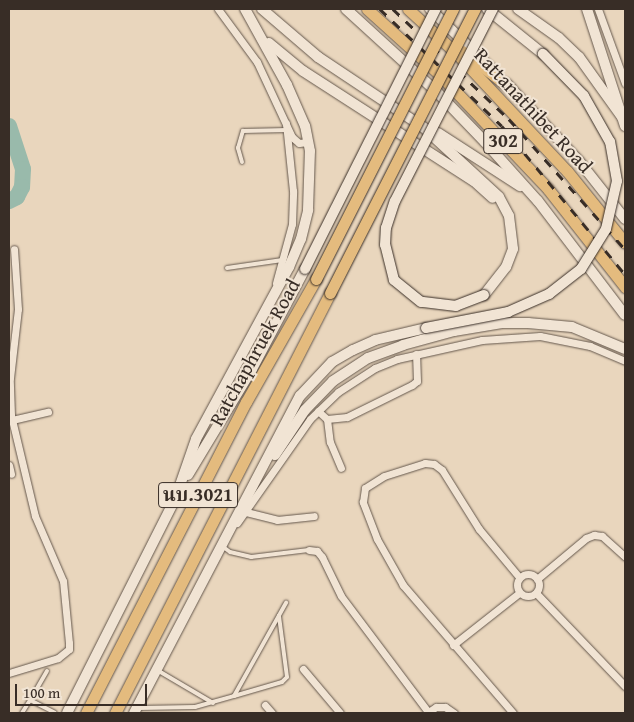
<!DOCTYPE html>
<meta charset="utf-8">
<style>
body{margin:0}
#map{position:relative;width:634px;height:722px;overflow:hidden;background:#e9d6bd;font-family:"Gentium Book Plus","Noto Serif Thai",serif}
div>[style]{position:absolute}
.river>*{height:16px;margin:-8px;padding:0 8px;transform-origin:8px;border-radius:8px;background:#99baab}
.roads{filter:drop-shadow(0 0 1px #64574c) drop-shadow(0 0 1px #64574c)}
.lane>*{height:4px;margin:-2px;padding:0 2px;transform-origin:2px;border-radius:2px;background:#f1e4d4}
.street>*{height:7px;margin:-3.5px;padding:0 3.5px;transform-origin:3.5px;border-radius:3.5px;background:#f1e4d4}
.street>.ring{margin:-3.5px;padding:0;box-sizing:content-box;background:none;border:7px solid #f1e4d4;border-radius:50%}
.secondary>*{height:10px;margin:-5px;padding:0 5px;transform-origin:5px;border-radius:5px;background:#f1e4d4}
.primary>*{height:11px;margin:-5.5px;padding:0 5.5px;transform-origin:5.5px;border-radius:5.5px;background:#e4bb7e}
.rail>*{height:2.5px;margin-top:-1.25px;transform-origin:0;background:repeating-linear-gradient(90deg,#382d26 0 9px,transparent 0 18px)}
.bridges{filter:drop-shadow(0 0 1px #382d26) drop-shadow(0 0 1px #382d26)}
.secondary-bridge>*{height:10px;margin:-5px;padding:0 5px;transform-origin:5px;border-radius:5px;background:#f1e4d4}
.primary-bridge>*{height:11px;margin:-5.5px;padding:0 5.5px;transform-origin:5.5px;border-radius:5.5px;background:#e4bb7e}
span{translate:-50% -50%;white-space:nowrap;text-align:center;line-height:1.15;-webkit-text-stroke:4px #f1e4d4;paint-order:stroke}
.shield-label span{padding:1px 4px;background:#f1e4d4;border:1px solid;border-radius:4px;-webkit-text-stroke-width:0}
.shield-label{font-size:19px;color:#382d26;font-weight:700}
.street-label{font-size:20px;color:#382d26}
.frame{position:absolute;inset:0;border:10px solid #382d26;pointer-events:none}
.scale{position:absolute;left:15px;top:684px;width:132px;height:22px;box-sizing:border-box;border:2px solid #382d26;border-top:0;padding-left:6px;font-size:15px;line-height:18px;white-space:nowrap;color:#382d26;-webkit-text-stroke:4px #f1e4d4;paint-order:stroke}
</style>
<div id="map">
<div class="river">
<div style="left:9px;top:126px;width:45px;rotate:72deg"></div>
<div style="left:23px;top:169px;width:18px;rotate:93deg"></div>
<div style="left:22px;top:187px;width:11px;rotate:117deg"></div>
<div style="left:17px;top:197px;width:9px;rotate:153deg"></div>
</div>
<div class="roads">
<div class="lane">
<div style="left:242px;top:162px;width:15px;rotate:-106deg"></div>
<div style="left:238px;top:148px;width:18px;rotate:-74deg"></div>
<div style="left:243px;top:131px;width:44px;rotate:-1.3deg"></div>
<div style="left:227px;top:268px;width:56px;rotate:-8.3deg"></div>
<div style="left:222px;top:546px;width:10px;rotate:37deg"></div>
<div style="left:230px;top:552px;width:22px;rotate:13deg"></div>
<div style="left:251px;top:557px;width:58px;rotate:-6.9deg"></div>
<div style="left:157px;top:670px;width:65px;rotate:30.5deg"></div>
<div style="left:47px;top:671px;width:34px;rotate:120deg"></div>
<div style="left:30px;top:700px;width:28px;rotate:27deg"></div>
<div style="left:234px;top:696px;width:50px;rotate:-16.3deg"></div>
<div style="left:282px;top:682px;width:7px;rotate:-45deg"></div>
<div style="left:287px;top:677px;width:62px;rotate:-97.5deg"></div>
<div style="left:139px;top:708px;width:56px;rotate:-1deg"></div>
<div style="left:195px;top:707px;width:41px;rotate:-15.8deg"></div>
<div style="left:234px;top:696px;width:107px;rotate:-60.8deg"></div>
<div style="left:22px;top:713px;width:15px;rotate:-58deg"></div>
</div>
<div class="street">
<div style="left:218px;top:9px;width:66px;rotate:53.7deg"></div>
<div style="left:257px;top:62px;width:83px;rotate:65deg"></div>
<div style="left:292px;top:137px;width:9px;rotate:41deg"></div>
<div style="left:299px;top:143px;width:9px;rotate:-6deg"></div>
<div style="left:598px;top:9px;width:79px;rotate:70deg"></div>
<div style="left:276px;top:283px;width:61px;rotate:-74.8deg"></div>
<div style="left:292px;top:224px;width:33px;rotate:-88deg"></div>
<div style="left:293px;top:191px;width:68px;rotate:-95.9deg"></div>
<div style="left:318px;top:411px;width:12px;rotate:42deg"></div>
<div style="left:327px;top:419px;width:20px;rotate:-6deg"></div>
<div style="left:347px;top:417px;width:72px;rotate:-26.2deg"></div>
<div style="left:412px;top:385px;width:6px;rotate:-39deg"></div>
<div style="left:417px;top:381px;width:27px;rotate:-92deg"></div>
<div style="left:327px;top:419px;width:23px;rotate:83deg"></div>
<div style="left:330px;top:442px;width:28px;rotate:67deg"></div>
<div style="left:12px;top:420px;width:37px;rotate:-13deg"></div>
<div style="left:9px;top:465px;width:9px;rotate:77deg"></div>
<div style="left:246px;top:512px;width:32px;rotate:14deg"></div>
<div style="left:277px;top:520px;width:37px;rotate:-6deg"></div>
<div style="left:237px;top:523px;width:127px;rotate:-54.9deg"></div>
<div style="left:310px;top:419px;width:39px;rotate:-44deg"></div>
<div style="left:338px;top:392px;width:44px;rotate:-33deg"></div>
<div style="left:375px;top:368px;width:24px;rotate:-22deg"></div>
<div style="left:397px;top:359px;width:87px;rotate:-12.6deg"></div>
<div style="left:482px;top:340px;width:58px;rotate:-3.9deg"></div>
<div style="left:540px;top:336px;width:51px;rotate:11.3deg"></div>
<div style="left:590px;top:346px;width:38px;rotate:23deg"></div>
<div style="left:309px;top:550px;width:8px;rotate:7deg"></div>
<div style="left:317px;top:551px;width:8px;rotate:50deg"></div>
<div style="left:322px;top:557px;width:43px;rotate:64deg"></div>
<div style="left:341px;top:596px;width:145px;rotate:53.1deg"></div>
<div class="ring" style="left:517px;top:574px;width:15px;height:15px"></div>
<div style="left:537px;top:579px;width:64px;rotate:-39.9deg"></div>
<div style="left:586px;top:538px;width:9px;rotate:-21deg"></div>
<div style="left:594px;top:535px;width:8px;rotate:7deg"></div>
<div style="left:602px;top:536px;width:31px;rotate:42deg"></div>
<div style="left:536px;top:593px;width:129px;rotate:46.3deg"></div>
<div style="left:453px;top:645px;width:84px;rotate:-38.2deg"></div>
<div style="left:303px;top:669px;width:57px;rotate:49.9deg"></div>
<div style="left:9px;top:673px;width:51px;rotate:-17deg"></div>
<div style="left:58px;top:658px;width:14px;rotate:-39deg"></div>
<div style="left:69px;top:649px;width:6px;rotate:-90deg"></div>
<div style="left:69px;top:643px;width:62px;rotate:-95.5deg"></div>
<div style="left:63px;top:581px;width:71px;rotate:-113.3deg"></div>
<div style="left:35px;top:516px;width:104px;rotate:-103.4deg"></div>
<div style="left:11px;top:415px;width:37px;rotate:-92deg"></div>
<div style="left:10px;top:378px;width:69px;rotate:-83.4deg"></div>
<div style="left:18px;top:309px;width:60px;rotate:-93.8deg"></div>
<div style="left:265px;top:705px;width:11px;rotate:49deg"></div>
<div style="left:427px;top:713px;width:11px;rotate:-34deg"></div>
<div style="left:436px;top:707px;width:9px"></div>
<div style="left:445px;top:707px;width:11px;rotate:34deg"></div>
<div style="left:513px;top:713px;width:169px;rotate:-130.7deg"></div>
<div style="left:403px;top:585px;width:53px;rotate:-119.5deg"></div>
<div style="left:377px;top:539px;width:40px;rotate:-111deg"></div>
<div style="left:363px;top:502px;width:14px;rotate:-82deg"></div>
<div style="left:365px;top:488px;width:22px;rotate:-32deg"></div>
<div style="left:384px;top:476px;width:43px;rotate:-17.6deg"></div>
<div style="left:425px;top:463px;width:9px;rotate:6deg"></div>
<div style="left:434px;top:464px;width:10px;rotate:37deg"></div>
<div style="left:442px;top:470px;width:70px;rotate:57.9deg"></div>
<div style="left:479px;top:529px;width:62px;rotate:50.2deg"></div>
</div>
<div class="secondary">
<div style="left:262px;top:9px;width:74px;rotate:40.6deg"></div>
<div style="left:318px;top:57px;width:126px;rotate:33.7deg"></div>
<div style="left:423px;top:127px;width:103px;rotate:42.6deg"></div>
<div style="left:499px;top:197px;width:21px;rotate:62deg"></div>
<div style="left:509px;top:216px;width:33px;rotate:83deg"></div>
<div style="left:513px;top:249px;width:19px;rotate:111deg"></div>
<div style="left:506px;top:267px;width:36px;rotate:128deg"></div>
<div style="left:346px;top:9px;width:123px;rotate:42.4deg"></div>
<div style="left:437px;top:92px;width:69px;rotate:46.2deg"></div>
<div style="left:485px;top:142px;width:79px;rotate:48.1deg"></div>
<div style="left:538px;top:201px;width:143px;rotate:52.7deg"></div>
<div style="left:430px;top:9px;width:86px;rotate:44.1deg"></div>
<div style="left:487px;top:9px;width:72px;rotate:38.8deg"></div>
<div style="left:518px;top:9px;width:50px;rotate:35.3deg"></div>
<div style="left:559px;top:38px;width:28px;rotate:44deg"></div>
<div style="left:579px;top:57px;width:74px;rotate:54.4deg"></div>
<div style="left:587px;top:9px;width:123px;rotate:72deg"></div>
<div style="left:269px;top:43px;width:44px;rotate:39.5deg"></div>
<div style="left:303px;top:71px;width:203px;rotate:32.8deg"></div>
<div style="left:474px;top:181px;width:25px;rotate:42deg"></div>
<div style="left:506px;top:83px;width:107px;rotate:46.9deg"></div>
<div style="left:579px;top:161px;width:74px;rotate:51.6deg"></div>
<div style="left:438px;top:133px;width:98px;rotate:32.9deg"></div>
<div style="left:275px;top:455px;width:54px;rotate:-56.3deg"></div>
<div style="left:305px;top:410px;width:40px;rotate:-46deg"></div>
<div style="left:333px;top:381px;width:42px;rotate:-33.3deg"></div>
<div style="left:368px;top:358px;width:37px;rotate:-20deg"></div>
<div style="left:403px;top:345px;width:53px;rotate:-15.4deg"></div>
<div style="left:454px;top:331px;width:50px;rotate:-9.3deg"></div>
<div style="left:503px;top:323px;width:25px"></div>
<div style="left:528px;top:323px;width:44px;rotate:5.2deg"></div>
<div style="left:572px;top:327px;width:57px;rotate:22.5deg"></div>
<div style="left:188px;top:475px;width:124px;rotate:-58.9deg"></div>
<div style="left:252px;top:369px;width:113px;rotate:-62.1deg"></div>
<div style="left:177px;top:494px;width:58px;rotate:-70.9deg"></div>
<div style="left:196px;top:439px;width:196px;rotate:-61.6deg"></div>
<div style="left:289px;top:267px;width:30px;rotate:-67deg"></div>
<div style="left:301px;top:239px;width:30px;rotate:-76deg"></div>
<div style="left:308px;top:210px;width:59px;rotate:-88.1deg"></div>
<div style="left:310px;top:151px;width:25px;rotate:-101deg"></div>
<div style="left:305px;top:126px;width:45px;rotate:-113.7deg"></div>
<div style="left:287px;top:85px;width:87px;rotate:-118.9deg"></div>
<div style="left:67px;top:713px;width:251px;rotate:-63.2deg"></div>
<div style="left:134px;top:713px;width:358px;rotate:-62.4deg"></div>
<div style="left:300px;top:396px;width:47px;rotate:-46.7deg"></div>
<div style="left:332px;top:362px;width:24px;rotate:-30deg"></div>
<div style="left:353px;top:350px;width:24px;rotate:-24deg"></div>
<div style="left:375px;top:340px;width:52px;rotate:-13.2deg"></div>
</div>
<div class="primary">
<div style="left:367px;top:9px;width:98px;rotate:42.1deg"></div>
<div style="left:440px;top:75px;width:157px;rotate:46.5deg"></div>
<div style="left:548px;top:189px;width:125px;rotate:51.8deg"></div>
<div style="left:408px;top:9px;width:68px;rotate:42.6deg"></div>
<div style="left:458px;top:55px;width:159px;rotate:46.8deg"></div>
<div style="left:567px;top:171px;width:92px;rotate:51.1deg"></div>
<div style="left:462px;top:51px;width:61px;rotate:37.6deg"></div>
<div style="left:86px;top:713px;width:350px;rotate:-62.8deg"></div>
<div style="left:246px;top:402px;width:142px;rotate:-60.4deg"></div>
<div style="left:115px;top:713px;width:472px;rotate:-62.9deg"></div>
</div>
</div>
<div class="rail">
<div style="left:380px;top:9px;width:169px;rotate:43.8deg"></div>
<div style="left:502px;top:126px;width:192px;rotate:50.3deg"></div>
<div style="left:393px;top:9px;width:160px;rotate:43.5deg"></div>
<div style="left:509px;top:119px;width:174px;rotate:48.3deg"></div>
</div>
<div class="bridges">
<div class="secondary-bridge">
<div style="left:305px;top:269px;width:291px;rotate:-63.3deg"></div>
<div style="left:484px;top:295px;width:30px;rotate:159deg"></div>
<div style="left:456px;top:306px;width:35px;rotate:-173deg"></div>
<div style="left:421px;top:302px;width:35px;rotate:-141deg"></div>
<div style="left:394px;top:280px;width:36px;rotate:-104deg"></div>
<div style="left:385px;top:245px;width:17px;rotate:-87deg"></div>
<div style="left:386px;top:228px;width:28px;rotate:-72deg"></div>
<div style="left:395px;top:201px;width:216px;rotate:-63deg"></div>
<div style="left:426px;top:328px;width:84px;rotate:-11deg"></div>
<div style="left:508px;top:312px;width:45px;rotate:-23.7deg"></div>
<div style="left:549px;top:294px;width:41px;rotate:-38deg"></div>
<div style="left:581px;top:269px;width:47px;rotate:-58deg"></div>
<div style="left:606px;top:229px;width:49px;rotate:-77.1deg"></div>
<div style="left:617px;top:181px;width:40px;rotate:-100deg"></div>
<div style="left:610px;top:142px;width:53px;rotate:-119.5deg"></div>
<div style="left:584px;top:96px;width:59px;rotate:-134.3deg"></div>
</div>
<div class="primary-bridge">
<div style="left:316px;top:279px;width:303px;rotate:-63.1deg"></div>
<div style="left:330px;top:293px;width:319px;rotate:-63deg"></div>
</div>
</div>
<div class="shield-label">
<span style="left:503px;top:141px">302</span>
<span style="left:198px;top:495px">นบ.3021</span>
</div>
<div class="street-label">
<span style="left:534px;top:110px;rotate:47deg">Rattanathibet Road</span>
<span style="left:254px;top:352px;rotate:-61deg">Ratchaphruek Road</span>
</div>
<div class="frame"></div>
<div class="scale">100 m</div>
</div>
